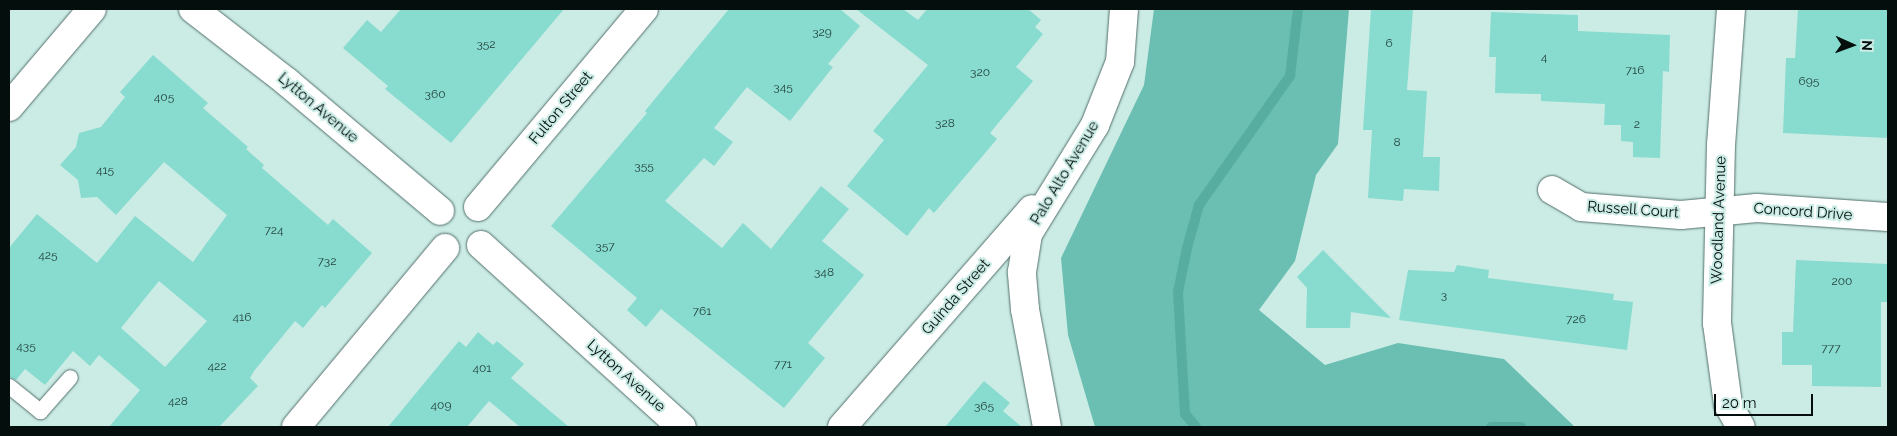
<!DOCTYPE html>
<style>
body{margin:0}
#map{position:relative;width:1897px;height:436px;overflow:hidden;background:#cbebe5;font-family:Raleway,sans-serif}
div>[style]{position:absolute}
.forest>*{inset:0;background:#6abfb2}
.stream>*{height:10px;margin:-5px;padding:0 5px;transform-origin:5px;border-radius:5px;background:#57ada0}
.building>*{inset:0;background:#87dccf}
.roads{filter:drop-shadow(0 0 1px #526f6a) drop-shadow(0 0 1px #526f6a)}
.service>*{height:15px;margin:-7.5px;padding:0 7.5px;transform-origin:7.5px;border-radius:7.5px;background:#fff}
.minor>*{height:28px;margin:-14px;padding:0 14px;transform-origin:14px;border-radius:14px;background:#fff}
.secondary>*{height:28px;margin:-14px;padding:0 14px;transform-origin:14px;border-radius:14px;background:#fff}
span{translate:-50% -50%;white-space:nowrap;text-align:center;line-height:1.15;-webkit-text-stroke:4px #cbebe5;paint-order:stroke}
.number-label{font-size:12px;color:#25423e}
.number-label span{-webkit-text-stroke-width:0}
.street-label{font-size:15px;color:#040f0d}
.frame{position:absolute;inset:0;border:10px solid #040f0d;pointer-events:none}
.north{position:absolute;left:1827px;top:20px;width:50px;height:50px;-webkit-text-stroke:4px #cbebe5;paint-order:stroke;rotate:92deg;font-size:14px;font-weight:700;line-height:20px;text-align:center;color:#040f0d}
.north::after{content:'';display:block;margin:auto;width:18px;height:22px;background:#040f0d;clip-path:polygon(50% 0,100% 100%,50% 72%,0 100%)}
.scale{position:absolute;left:1714px;top:394px;width:99px;height:22px;box-sizing:border-box;border:2px solid #040f0d;border-top:0;padding-left:6px;font-size:15px;line-height:18px;white-space:nowrap;color:#040f0d;-webkit-text-stroke:4px #cbebe5;paint-order:stroke}
</style>
<div id="map">
<div class="forest">
<div style="clip-path:polygon(1154px 9px,1349px 9px,1338px 144px,1316px 175px,1295px 261px,1259px 310px,1325px 365px,1398px 343px,1504px 359px,1575px 427px,1095px 427px,1068px 335px,1061px 258px,1144px 85px)"></div>
</div>
<div class="stream">
<div style="left:1196px;top:427px;width:17px;rotate:-130deg"></div>
<div style="left:1185px;top:414px;width:122px;rotate:-93.3deg"></div>
<div style="left:1178px;top:292px;width:45px;rotate:-78.4deg"></div>
<div style="left:1187px;top:248px;width:45px;rotate:-74.4deg"></div>
<div style="left:1199px;top:205px;width:158px;rotate:-54.8deg"></div>
<div style="left:1290px;top:76px;width:67px;rotate:-83.2deg"></div>
<div style="left:1491px;top:427px;width:30px"></div>
</div>
<div class="building">
<div style="clip-path:polygon(401px 9px,564px 9px,451px 143px,385px 89px,388px 86px,343px 48px,367px 20px,381px 32px)"></div>
<div style="clip-path:polygon(729px 9px,840px 9px,860px 26px,828px 64px,833px 67px,790px 121px,747px 87px,714px 128px,733px 142px,714px 166px,704px 158px,665px 201px,722px 248px,743px 223px,771px 249px,821px 186px,849px 209px,822px 241px,864px 275px,808px 343px,825px 358px,784px 408px,661px 309px,646px 327px,627px 310px,637px 298px,551px 226px,647px 113px,645px 111px)"></div>
<div style="clip-path:polygon(856px 9px,903px 9px,918px 20px,927px 9px,1028px 9px,1041px 20px,1035px 27px,1043px 34px,1016px 67px,1033px 81px,990px 133px,997px 139px,934px 213px,929px 208px,907px 236px,847px 186px,884px 140px,873px 131px,928px 65px)"></div>
<div style="clip-path:polygon(1371px 9px,1413px 9px,1407px 90px,1427px 91px,1423px 157px,1440px 157px,1439px 191px,1404px 189px,1403px 201px,1368px 198px,1372px 130px,1363px 130px)"></div>
<div style="clip-path:polygon(1798px 9px,1888px 9px,1888px 138px,1783px 133px,1786px 58px,1795px 58px)"></div>
<div style="clip-path:polygon(1491px 12px,1578px 15px,1578px 31px,1670px 35px,1669px 72px,1663px 71px,1660px 158px,1633px 157px,1633px 142px,1621px 141px,1621px 125px,1604px 125px,1605px 104px,1541px 101px,1541px 94px,1495px 93px,1496px 57px,1489px 57px)"></div>
<div style="clip-path:polygon(evenodd,153px 55px,208px 103px,203px 108px,248px 147px,246px 149px,264px 165px,262px 168px,328px 225px,333px 219px,372px 253px,325px 308px,322px 305px,303px 328px,295px 321px,254px 371px,250px 378px,258px 386px,219px 427px,109px 427px,140px 390px,99px 355px,90px 366px,73px 351px,45px 385px,25px 369px,16px 380px,9px 377px,9px 248px,37px 214px,97px 263px,135px 216px,193px 262px,227px 215px,164px 162px,116px 215px,97px 197px,81px 198px,78px 180px,60px 165px,76px 147px,79px 133px,101px 127px,125px 97px,120px 92px,153px 55px,159px 281px,207px 321px,165px 367px,121px 328px,159px 281px)"></div>
<div style="clip-path:polygon(1323px 250px,1391px 318px,1351px 312px,1350px 328px,1306px 328px,1307px 288px,1297px 277px)"></div>
<div style="clip-path:polygon(1796px 260px,1888px 264px,1888px 302px,1881px 302px,1881px 387px,1812px 386px,1812px 365px,1782px 365px,1782px 332px,1793px 332px)"></div>
<div style="clip-path:polygon(1457px 265px,1489px 270px,1488px 278px,1614px 294px,1613px 300px,1633px 302px,1627px 350px,1399px 320px,1408px 270px,1454px 272px)"></div>
<div style="clip-path:polygon(478px 332px,493px 345px,497px 341px,524px 364px,511px 378px,569px 427px,520px 427px,489px 401px,467px 427px,388px 427px,459px 341px,466px 347px)"></div>
<div style="clip-path:polygon(984px 381px,1010px 403px,1003px 411px,1022px 427px,945px 427px)"></div>
</div>
<div class="roads">
<div class="service">
<div style="left:9px;top:386px;width:40px;rotate:39deg"></div>
<div style="left:40px;top:411px;width:45px;rotate:-48.6deg"></div>
</div>
<div class="minor">
<div style="left:193px;top:9px;width:119px;rotate:37.8deg"></div>
<div style="left:287px;top:82px;width:200px;rotate:40.1deg"></div>
<div style="left:1731px;top:9px;width:135px;rotate:94.2deg"></div>
<div style="left:1721px;top:144px;width:179px;rotate:91.3deg"></div>
<div style="left:1717px;top:323px;width:82px;rotate:82.3deg"></div>
<div style="left:1728px;top:404px;width:26px;rotate:61deg"></div>
<div style="left:1552px;top:190px;width:34px;rotate:30deg"></div>
<div style="left:1581px;top:207px;width:100px;rotate:4.6deg"></div>
<div style="left:1681px;top:215px;width:76px;rotate:-5.3deg"></div>
<div style="left:1757px;top:208px;width:131px;rotate:3.9deg"></div>
<div style="left:478px;top:207px;width:258px;rotate:-50deg"></div>
<div style="left:481px;top:245px;width:271px;rotate:42.2deg"></div>
<div style="left:296px;top:427px;width:233px;rotate:-50.2deg"></div>
<div style="left:842px;top:427px;width:289px;rotate:-48.9deg"></div>
<div style="left:1047px;top:427px;width:120px;rotate:-100.6deg"></div>
<div style="left:1025px;top:309px;width:37px;rotate:-95deg"></div>
<div style="left:1022px;top:272px;width:38px;rotate:-81deg"></div>
<div style="left:1028px;top:234px;width:128px;rotate:-58.4deg"></div>
<div style="left:1095px;top:125px;width:68px;rotate:-68.4deg"></div>
<div style="left:1120px;top:62px;width:53px;rotate:-85.7deg"></div>
</div>
<div class="secondary">
<div style="left:9px;top:107px;width:128px;rotate:-49.7deg"></div>
</div>
</div>
<div class="number-label">
<span style="left:822px;top:33px">329</span>
<span style="left:1389px;top:44px">6</span>
<span style="left:486px;top:45px">352</span>
<span style="left:1544px;top:58px">4</span>
<span style="left:1635px;top:71px">716</span>
<span style="left:980px;top:73px">320</span>
<span style="left:1809px;top:82px">695</span>
<span style="left:783px;top:88px">345</span>
<span style="left:435px;top:95px">360</span>
<span style="left:164px;top:98px">405</span>
<span style="left:945px;top:124px">328</span>
<span style="left:1637px;top:125px">2</span>
<span style="left:1397px;top:143px">8</span>
<span style="left:644px;top:167px">355</span>
<span style="left:105px;top:171px">415</span>
<span style="left:274px;top:231px">724</span>
<span style="left:605px;top:247px">357</span>
<span style="left:48px;top:256px">425</span>
<span style="left:327px;top:262px">732</span>
<span style="left:824px;top:273px">348</span>
<span style="left:1842px;top:282px">200</span>
<span style="left:1444px;top:296px">3</span>
<span style="left:702px;top:312px">761</span>
<span style="left:242px;top:318px">416</span>
<span style="left:1576px;top:320px">726</span>
<span style="left:26px;top:347px">435</span>
<span style="left:1831px;top:349px">777</span>
<span style="left:783px;top:365px">771</span>
<span style="left:217px;top:367px">422</span>
<span style="left:482px;top:369px">401</span>
<span style="left:178px;top:402px">428</span>
<span style="left:441px;top:406px">409</span>
<span style="left:984px;top:407px">365</span>
</div>
<div class="street-label">
<span style="left:318px;top:108px;rotate:40deg">Lytton Avenue</span>
<span style="left:561px;top:108px;rotate:-50deg">Fulton Street</span>
<span style="left:1065px;top:173px;rotate:-59deg">Palo Alto Avenue</span>
<span style="left:1633px;top:210px;rotate:4deg">Russell Court</span>
<span style="left:1803px;top:212px;rotate:4deg">Concord Drive</span>
<span style="left:1719px;top:220px;rotate:-88deg">Woodland Avenue</span>
<span style="left:956px;top:297px;rotate:-49deg">Guinda Street</span>
<span style="left:626px;top:376px;rotate:42deg">Lytton Avenue</span>
</div>
<div class="frame"></div>
<div class="north">N</div>
<div class="scale">20 m</div>
</div>
